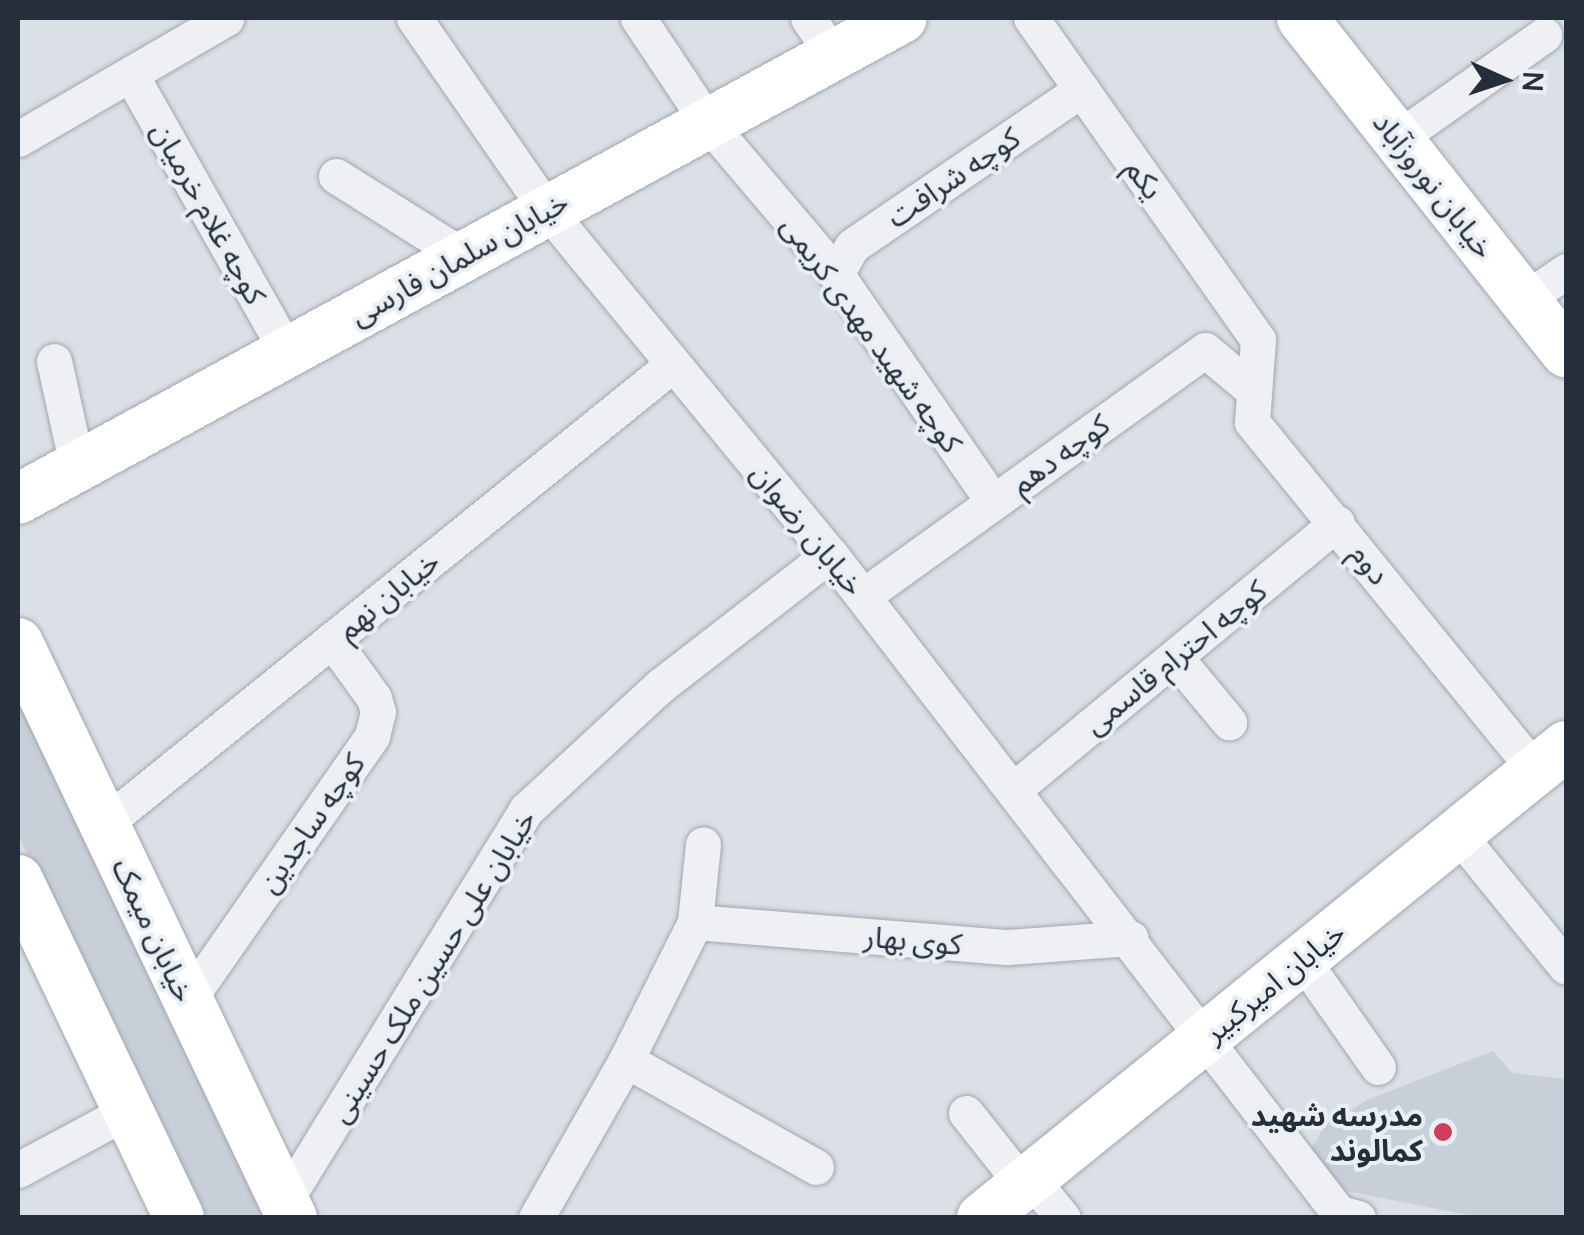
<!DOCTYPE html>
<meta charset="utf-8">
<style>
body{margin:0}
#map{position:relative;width:1584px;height:1235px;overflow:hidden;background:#dbe0e6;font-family:Manrope,"Noto Sans Arabic",sans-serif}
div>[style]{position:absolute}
.built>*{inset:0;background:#c9cfd8}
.roads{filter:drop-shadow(0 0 2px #a1a7b0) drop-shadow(0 0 2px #a1a7b0)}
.street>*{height:35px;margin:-17.5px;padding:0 17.5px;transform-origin:17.5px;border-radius:17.5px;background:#eef0f4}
.secondary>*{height:50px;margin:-25px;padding:0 25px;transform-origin:25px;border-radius:25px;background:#fff}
.dots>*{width:28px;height:28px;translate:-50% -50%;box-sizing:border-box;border:5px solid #eaeff4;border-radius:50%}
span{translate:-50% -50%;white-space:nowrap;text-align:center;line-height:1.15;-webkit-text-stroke:8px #eaeff4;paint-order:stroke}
.street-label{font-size:30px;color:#252f3c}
.poi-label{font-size:30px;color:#252f3c;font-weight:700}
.right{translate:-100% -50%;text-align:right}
.frame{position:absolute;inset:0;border:20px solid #252f3c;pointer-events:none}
.north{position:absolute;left:1454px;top:30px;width:100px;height:100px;-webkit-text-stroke:8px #eaeff4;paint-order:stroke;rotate:93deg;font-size:28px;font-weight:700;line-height:40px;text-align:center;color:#252f3c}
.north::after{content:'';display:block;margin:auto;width:35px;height:45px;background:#252f3c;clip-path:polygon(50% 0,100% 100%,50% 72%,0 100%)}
</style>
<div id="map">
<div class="built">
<div style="clip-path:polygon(18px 690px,272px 1217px,199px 1217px,18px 835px)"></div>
<div style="clip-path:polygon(1493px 1051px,1512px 1073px,1566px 1079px,1566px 1217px,1478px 1217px,1331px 1188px,1308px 1155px,1325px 1125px,1367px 1100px)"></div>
</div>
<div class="roads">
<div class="street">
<div style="left:414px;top:18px;width:234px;rotate:55.3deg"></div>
<div style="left:547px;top:210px;width:445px;rotate:50.6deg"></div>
<div style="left:830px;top:554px;width:815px;rotate:52.33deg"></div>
<div style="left:1328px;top:1199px;width:18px;rotate:52deg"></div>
<div style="left:1339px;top:1213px;width:20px;rotate:15deg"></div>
<div style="left:638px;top:18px;width:126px;rotate:56.3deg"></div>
<div style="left:708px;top:123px;width:198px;rotate:49.7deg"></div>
<div style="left:836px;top:274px;width:277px;rotate:55.4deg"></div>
<div style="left:808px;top:18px;width:45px;rotate:56deg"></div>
<div style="left:1031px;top:18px;width:394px;rotate:54.8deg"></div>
<div style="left:1258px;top:340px;width:82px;rotate:94.2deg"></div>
<div style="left:1252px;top:422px;width:450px;rotate:50.9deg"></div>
<div style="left:131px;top:75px;width:318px;rotate:60.6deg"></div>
<div style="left:1398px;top:138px;width:179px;rotate:-35.2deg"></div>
<div style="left:18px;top:139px;width:241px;rotate:-30.1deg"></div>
<div style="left:336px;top:176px;width:150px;rotate:32.2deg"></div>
<div style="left:836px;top:274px;width:32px;rotate:-60deg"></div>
<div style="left:852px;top:246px;width:278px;rotate:-34.3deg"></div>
<div style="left:1524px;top:300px;width:51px;rotate:-34.6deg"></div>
<div style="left:54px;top:361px;width:107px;rotate:77.6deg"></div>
<div style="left:863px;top:596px;width:421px;rotate:-35.7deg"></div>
<div style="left:1205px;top:350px;width:64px;rotate:39.9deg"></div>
<div style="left:1175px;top:657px;width:85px;rotate:50.3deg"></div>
<div style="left:1013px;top:790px;width:420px;rotate:-39.5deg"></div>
<div style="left:104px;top:824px;width:730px;rotate:-38.94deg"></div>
<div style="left:1458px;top:834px;width:171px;rotate:50.9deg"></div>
<div style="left:695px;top:922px;width:314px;rotate:4.6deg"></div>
<div style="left:1008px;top:947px;width:123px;rotate:-4.2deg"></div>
<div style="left:1302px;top:959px;width:132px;rotate:54.9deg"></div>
<div style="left:188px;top:1000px;width:322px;rotate:-55.1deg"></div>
<div style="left:372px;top:736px;width:25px;rotate:-76deg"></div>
<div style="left:378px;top:712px;width:15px;rotate:-106deg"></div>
<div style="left:374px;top:698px;width:72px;rotate:-125.9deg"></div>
<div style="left:626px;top:1060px;width:218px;rotate:29.4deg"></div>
<div style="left:966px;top:1113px;width:92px;rotate:51.6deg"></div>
<div style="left:18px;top:1170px;width:125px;rotate:-28.2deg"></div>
<div style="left:1031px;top:1179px;width:50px;rotate:50.6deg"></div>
<div style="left:284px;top:1202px;width:461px;rotate:-58.3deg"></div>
<div style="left:526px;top:810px;width:183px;rotate:-42.8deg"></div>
<div style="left:660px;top:686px;width:215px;rotate:-37.8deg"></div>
<div style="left:536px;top:1218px;width:182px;rotate:-60.3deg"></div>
<div style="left:626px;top:1060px;width:154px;rotate:-63.4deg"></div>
<div style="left:695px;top:922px;width:78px;rotate:-84.1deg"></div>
</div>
<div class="secondary">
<div style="left:1302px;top:18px;width:426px;rotate:51.7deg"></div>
<div style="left:18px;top:499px;width:1006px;rotate:-28.55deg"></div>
<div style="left:18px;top:643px;width:637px;rotate:64.52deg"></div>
<div style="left:18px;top:880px;width:374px;rotate:64.5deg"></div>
<div style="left:982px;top:1218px;width:751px;rotate:-38.95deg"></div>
</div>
</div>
<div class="dots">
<div style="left:1443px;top:1132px;background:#ce3d5b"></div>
</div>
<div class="street-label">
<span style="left:953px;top:177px;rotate:-34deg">کوچه شرافت</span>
<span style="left:1145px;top:179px;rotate:55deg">یکم</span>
<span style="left:1434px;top:185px;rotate:52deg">خیابان نوروزآباد</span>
<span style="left:209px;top:213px;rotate:61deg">کوچه غلام خرمیان</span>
<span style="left:459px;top:258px;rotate:-29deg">خیابان سلمان فارسی</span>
<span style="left:872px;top:334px;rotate:54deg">کوچه شهید مهدی کریمی</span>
<span style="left:1060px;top:454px;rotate:-36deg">کوچه دهم</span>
<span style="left:808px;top:529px;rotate:51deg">خیابان رضوان</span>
<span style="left:1370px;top:564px;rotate:51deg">دوم</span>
<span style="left:388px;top:595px;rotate:-39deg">خیابان نهم</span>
<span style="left:1175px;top:657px;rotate:-39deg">کوچه احترام قاسمی</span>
<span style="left:311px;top:823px;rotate:-55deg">کوچه ساجدین</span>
<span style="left:154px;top:930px;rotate:65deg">خیابان میمک</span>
<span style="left:913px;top:940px;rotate:5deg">کوی بهار</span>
<span style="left:432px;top:966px;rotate:-58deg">خیابان علی حسین ملک حسینی</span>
<span style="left:1274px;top:982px;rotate:-39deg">خیابان امیرکبیر</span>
</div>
<div class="poi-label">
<span class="right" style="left:1423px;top:1132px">مدرسه شهید<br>کمالوند</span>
</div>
<div class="frame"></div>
<div class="north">N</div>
</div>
